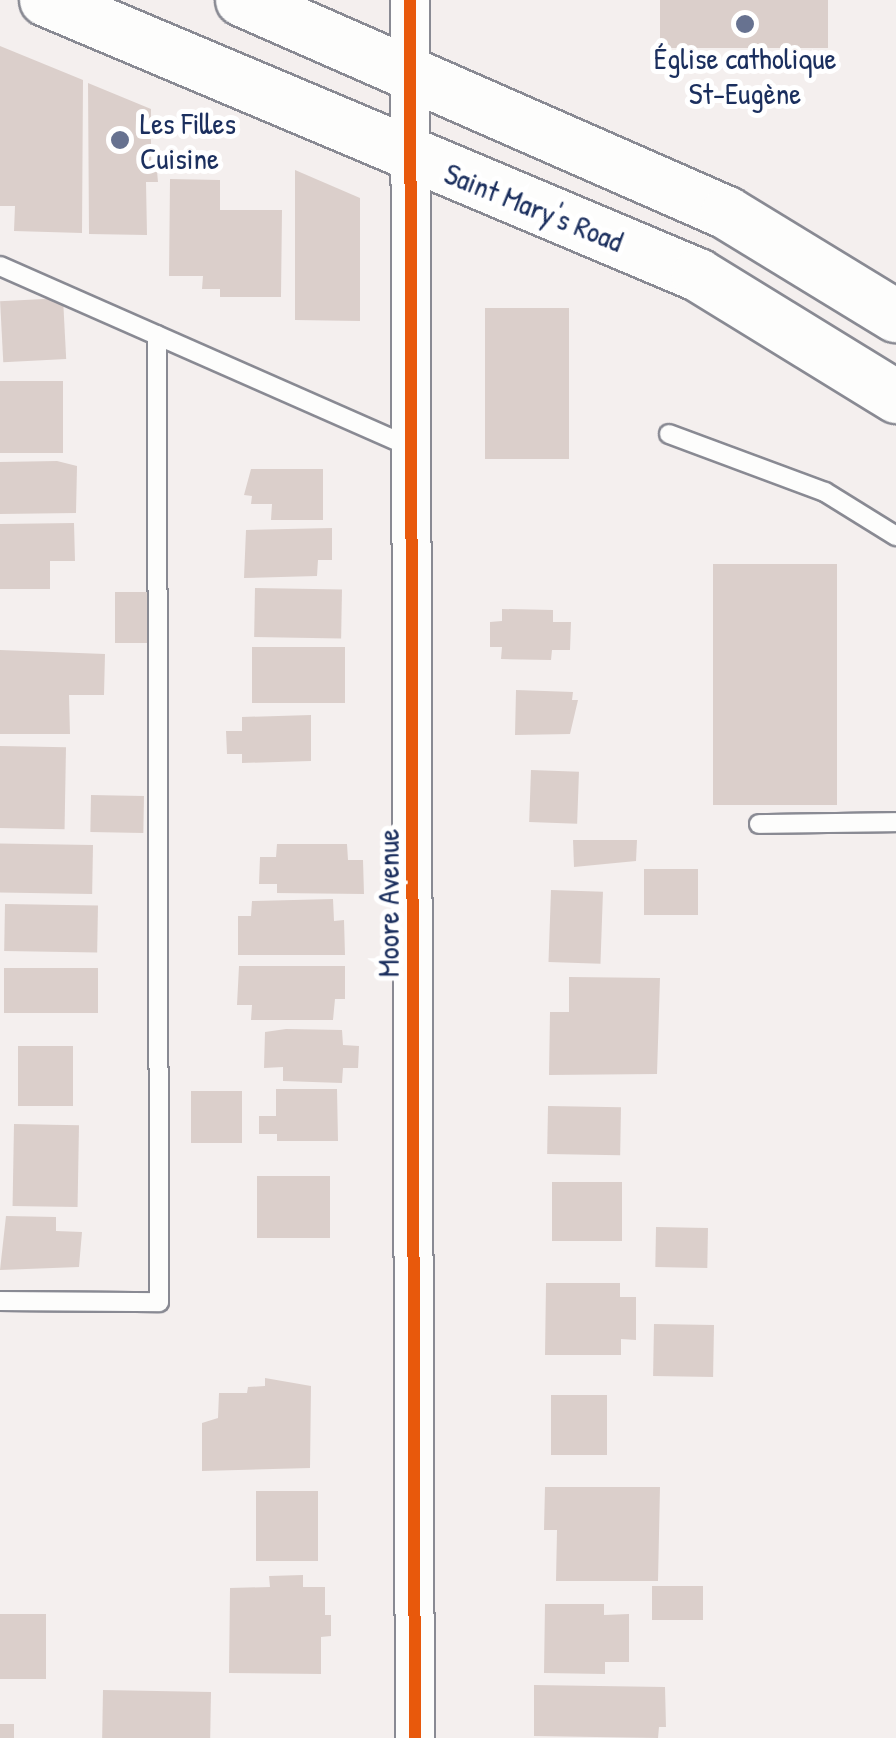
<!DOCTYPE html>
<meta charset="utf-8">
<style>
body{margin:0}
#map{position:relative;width:896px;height:1738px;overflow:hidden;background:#f4efee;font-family:"Patrick Hand",sans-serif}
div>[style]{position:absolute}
.building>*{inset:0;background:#dbcfcb;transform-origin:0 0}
.roads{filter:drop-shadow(2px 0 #898a93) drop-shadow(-2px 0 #898a93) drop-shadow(0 2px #898a93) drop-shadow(0 -2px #898a93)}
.lane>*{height:18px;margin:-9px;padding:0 9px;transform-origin:9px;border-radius:9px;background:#fdfdfc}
.street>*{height:38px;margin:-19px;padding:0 19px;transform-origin:19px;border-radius:19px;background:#fdfdfc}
.secondary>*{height:52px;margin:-26px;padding:0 26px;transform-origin:26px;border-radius:26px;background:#fdfdfc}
.cycleway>*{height:12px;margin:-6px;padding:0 6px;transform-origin:6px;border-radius:6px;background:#e8590c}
.dots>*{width:28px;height:28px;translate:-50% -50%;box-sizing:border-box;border:5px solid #fff;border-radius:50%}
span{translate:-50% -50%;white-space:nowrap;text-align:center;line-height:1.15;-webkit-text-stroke:10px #fff;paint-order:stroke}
.poi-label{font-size:30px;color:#1b2f5e}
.left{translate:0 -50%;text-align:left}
.street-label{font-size:30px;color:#1b2f5e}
</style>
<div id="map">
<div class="building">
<div style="left:660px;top:0;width:168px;height:48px"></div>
<div style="clip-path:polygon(0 46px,83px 80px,82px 233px,14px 231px,15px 206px,0 206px)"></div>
<div style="clip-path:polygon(88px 83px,151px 109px,151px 172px,157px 171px,158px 182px,146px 182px,147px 235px,89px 234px)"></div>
<div style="clip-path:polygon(295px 170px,360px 198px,360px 321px,295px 320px)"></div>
<div style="clip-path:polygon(170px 179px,220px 180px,220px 210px,282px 210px,281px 297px,220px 297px,220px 289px,202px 289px,203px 276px,169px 276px)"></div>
<div style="left:63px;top:298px;width:61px;height:63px;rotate:87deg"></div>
<div style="left:485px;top:308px;width:84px;height:151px"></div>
<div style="left:0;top:381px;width:63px;height:72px"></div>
<div style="clip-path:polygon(57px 461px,77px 466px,76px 513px,0 514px,0 462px)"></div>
<div style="clip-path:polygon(251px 469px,323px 469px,323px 520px,271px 520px,272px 504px,251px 504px,252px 496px,244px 495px)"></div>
<div style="clip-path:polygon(74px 523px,75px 561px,50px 561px,50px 589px,0 589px,0 524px)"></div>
<div style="clip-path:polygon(332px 528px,332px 560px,318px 560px,317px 576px,244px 578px,246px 530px)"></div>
<div style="left:837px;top:564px;width:241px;height:124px;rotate:90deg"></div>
<div style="left:255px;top:588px;width:87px;height:49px;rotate:1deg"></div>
<div style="left:115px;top:592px;width:34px;height:51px"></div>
<div style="clip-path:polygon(502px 609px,553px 610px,553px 622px,571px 622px,570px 650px,552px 650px,551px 660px,501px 659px,502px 647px,490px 647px,490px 622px,502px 621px)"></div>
<div style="left:252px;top:647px;width:93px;height:56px"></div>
<div style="clip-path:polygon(0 650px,105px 654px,104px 695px,69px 695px,70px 734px,0 734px)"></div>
<div style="clip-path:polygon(516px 690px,573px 692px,572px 700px,578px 700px,570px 734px,515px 735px)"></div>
<div style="clip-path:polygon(311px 715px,311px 761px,242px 763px,242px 754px,227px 754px,226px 731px,242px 731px,242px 717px)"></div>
<div style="left:0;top:746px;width:66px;height:82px;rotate:1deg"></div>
<div style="left:531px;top:770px;width:48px;height:52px;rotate:2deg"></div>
<div style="left:91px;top:795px;width:53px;height:37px;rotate:1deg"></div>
<div style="clip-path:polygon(573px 840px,637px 840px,636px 861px,574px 867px)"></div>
<div style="clip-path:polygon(277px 844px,347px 844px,348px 860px,363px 860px,364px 894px,277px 893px,277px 884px,259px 884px,260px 857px,276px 857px)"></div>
<div style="left:93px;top:845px;width:49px;height:93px;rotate:91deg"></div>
<div style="left:698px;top:869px;width:46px;height:54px;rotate:90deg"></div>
<div style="left:551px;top:890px;width:52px;height:72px;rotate:2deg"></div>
<div style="clip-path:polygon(333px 899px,334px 921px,344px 920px,345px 955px,238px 955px,238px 916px,251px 916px,252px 901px)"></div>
<div style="left:5px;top:904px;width:93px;height:47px;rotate:1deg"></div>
<div style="clip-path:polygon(239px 966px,345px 966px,345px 999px,335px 999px,333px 1020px,251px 1020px,252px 1005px,237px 1005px)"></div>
<div style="left:4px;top:968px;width:94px;height:45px"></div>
<div style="clip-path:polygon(569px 977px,660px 978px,657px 1074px,549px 1075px,550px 1012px,569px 1012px)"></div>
<div style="clip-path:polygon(286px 1029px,342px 1030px,343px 1045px,359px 1046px,358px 1068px,343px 1068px,342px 1083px,283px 1081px,283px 1067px,264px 1068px,265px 1032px)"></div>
<div style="left:18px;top:1046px;width:55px;height:60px"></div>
<div style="clip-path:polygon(276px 1089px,337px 1089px,338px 1141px,277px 1141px,277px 1134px,259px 1134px,259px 1116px,276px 1116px)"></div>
<div style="left:242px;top:1091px;width:52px;height:51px;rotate:90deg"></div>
<div style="left:548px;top:1106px;width:73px;height:48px;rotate:1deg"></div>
<div style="left:14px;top:1124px;width:65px;height:82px;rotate:1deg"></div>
<div style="left:257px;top:1176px;width:73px;height:62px"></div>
<div style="left:622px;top:1182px;width:59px;height:70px;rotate:90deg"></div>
<div style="clip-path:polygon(6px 1216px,56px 1217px,56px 1231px,82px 1232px,79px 1267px,0 1270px)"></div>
<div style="left:656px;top:1227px;width:52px;height:40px;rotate:1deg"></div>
<div style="clip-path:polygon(546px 1283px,620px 1283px,620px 1297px,636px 1297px,636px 1340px,621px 1339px,621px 1355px,545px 1355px)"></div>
<div style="left:654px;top:1324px;width:60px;height:52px;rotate:1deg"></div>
<div style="clip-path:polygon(265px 1378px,311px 1386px,310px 1468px,202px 1471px,202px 1423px,218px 1418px,219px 1393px,247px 1393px,248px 1387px,265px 1386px)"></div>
<div style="left:551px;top:1395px;width:56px;height:60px"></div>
<div style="clip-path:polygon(545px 1487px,660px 1487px,658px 1581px,556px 1581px,557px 1530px,544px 1530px)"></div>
<div style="left:256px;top:1491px;width:62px;height:70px"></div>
<div style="clip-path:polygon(303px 1575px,303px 1587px,325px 1587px,325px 1615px,331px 1615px,331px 1636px,321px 1637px,321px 1674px,229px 1673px,230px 1588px,270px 1587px,269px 1576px)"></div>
<div style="left:652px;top:1586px;width:51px;height:34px"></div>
<div style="clip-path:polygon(545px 1604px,604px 1604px,604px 1615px,629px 1614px,629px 1662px,605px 1662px,605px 1674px,544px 1673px)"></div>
<div style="left:0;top:1614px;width:46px;height:65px"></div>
<div style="clip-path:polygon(534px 1685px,665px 1687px,666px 1727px,659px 1727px,658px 1738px,534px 1736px)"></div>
<div style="left:103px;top:1690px;width:108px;height:48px;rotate:1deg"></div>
<div style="left:0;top:1724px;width:14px;height:14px"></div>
</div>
<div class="roads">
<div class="lane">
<div style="left:0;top:266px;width:449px;rotate:23.8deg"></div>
<div style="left:669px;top:434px;width:166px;rotate:20.4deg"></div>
<div style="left:825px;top:492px;width:84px;rotate:31.8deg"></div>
<div style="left:759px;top:824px;width:137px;rotate:-0.8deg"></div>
<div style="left:0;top:1301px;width:159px;rotate:0.4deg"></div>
<div style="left:159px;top:1302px;width:967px;rotate:-90.12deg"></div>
</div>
<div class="street">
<div style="left:410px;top:0;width:1738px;rotate:89.84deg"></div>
</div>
<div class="secondary">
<div style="left:46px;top:0;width:708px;rotate:22.87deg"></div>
<div style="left:698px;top:275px;width:233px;rotate:31.6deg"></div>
<div style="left:242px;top:0;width:530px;rotate:23.71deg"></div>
<div style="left:727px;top:213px;width:198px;rotate:31.4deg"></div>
</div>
</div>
<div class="cycleway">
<div style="left:410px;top:0;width:1738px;rotate:89.84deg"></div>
</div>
<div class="dots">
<div style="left:745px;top:24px;background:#677290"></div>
<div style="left:120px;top:140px;background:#677290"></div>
</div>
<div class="poi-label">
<span style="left:745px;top:75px">Église catholique<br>St-Eugène</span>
<span class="left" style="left:140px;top:140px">Les Filles<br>Cuisine</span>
</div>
<div class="street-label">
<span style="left:534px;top:207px;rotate:22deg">Saint Mary's Road</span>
<span style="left:388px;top:903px;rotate:-90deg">Moore Avenue</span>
</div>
</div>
